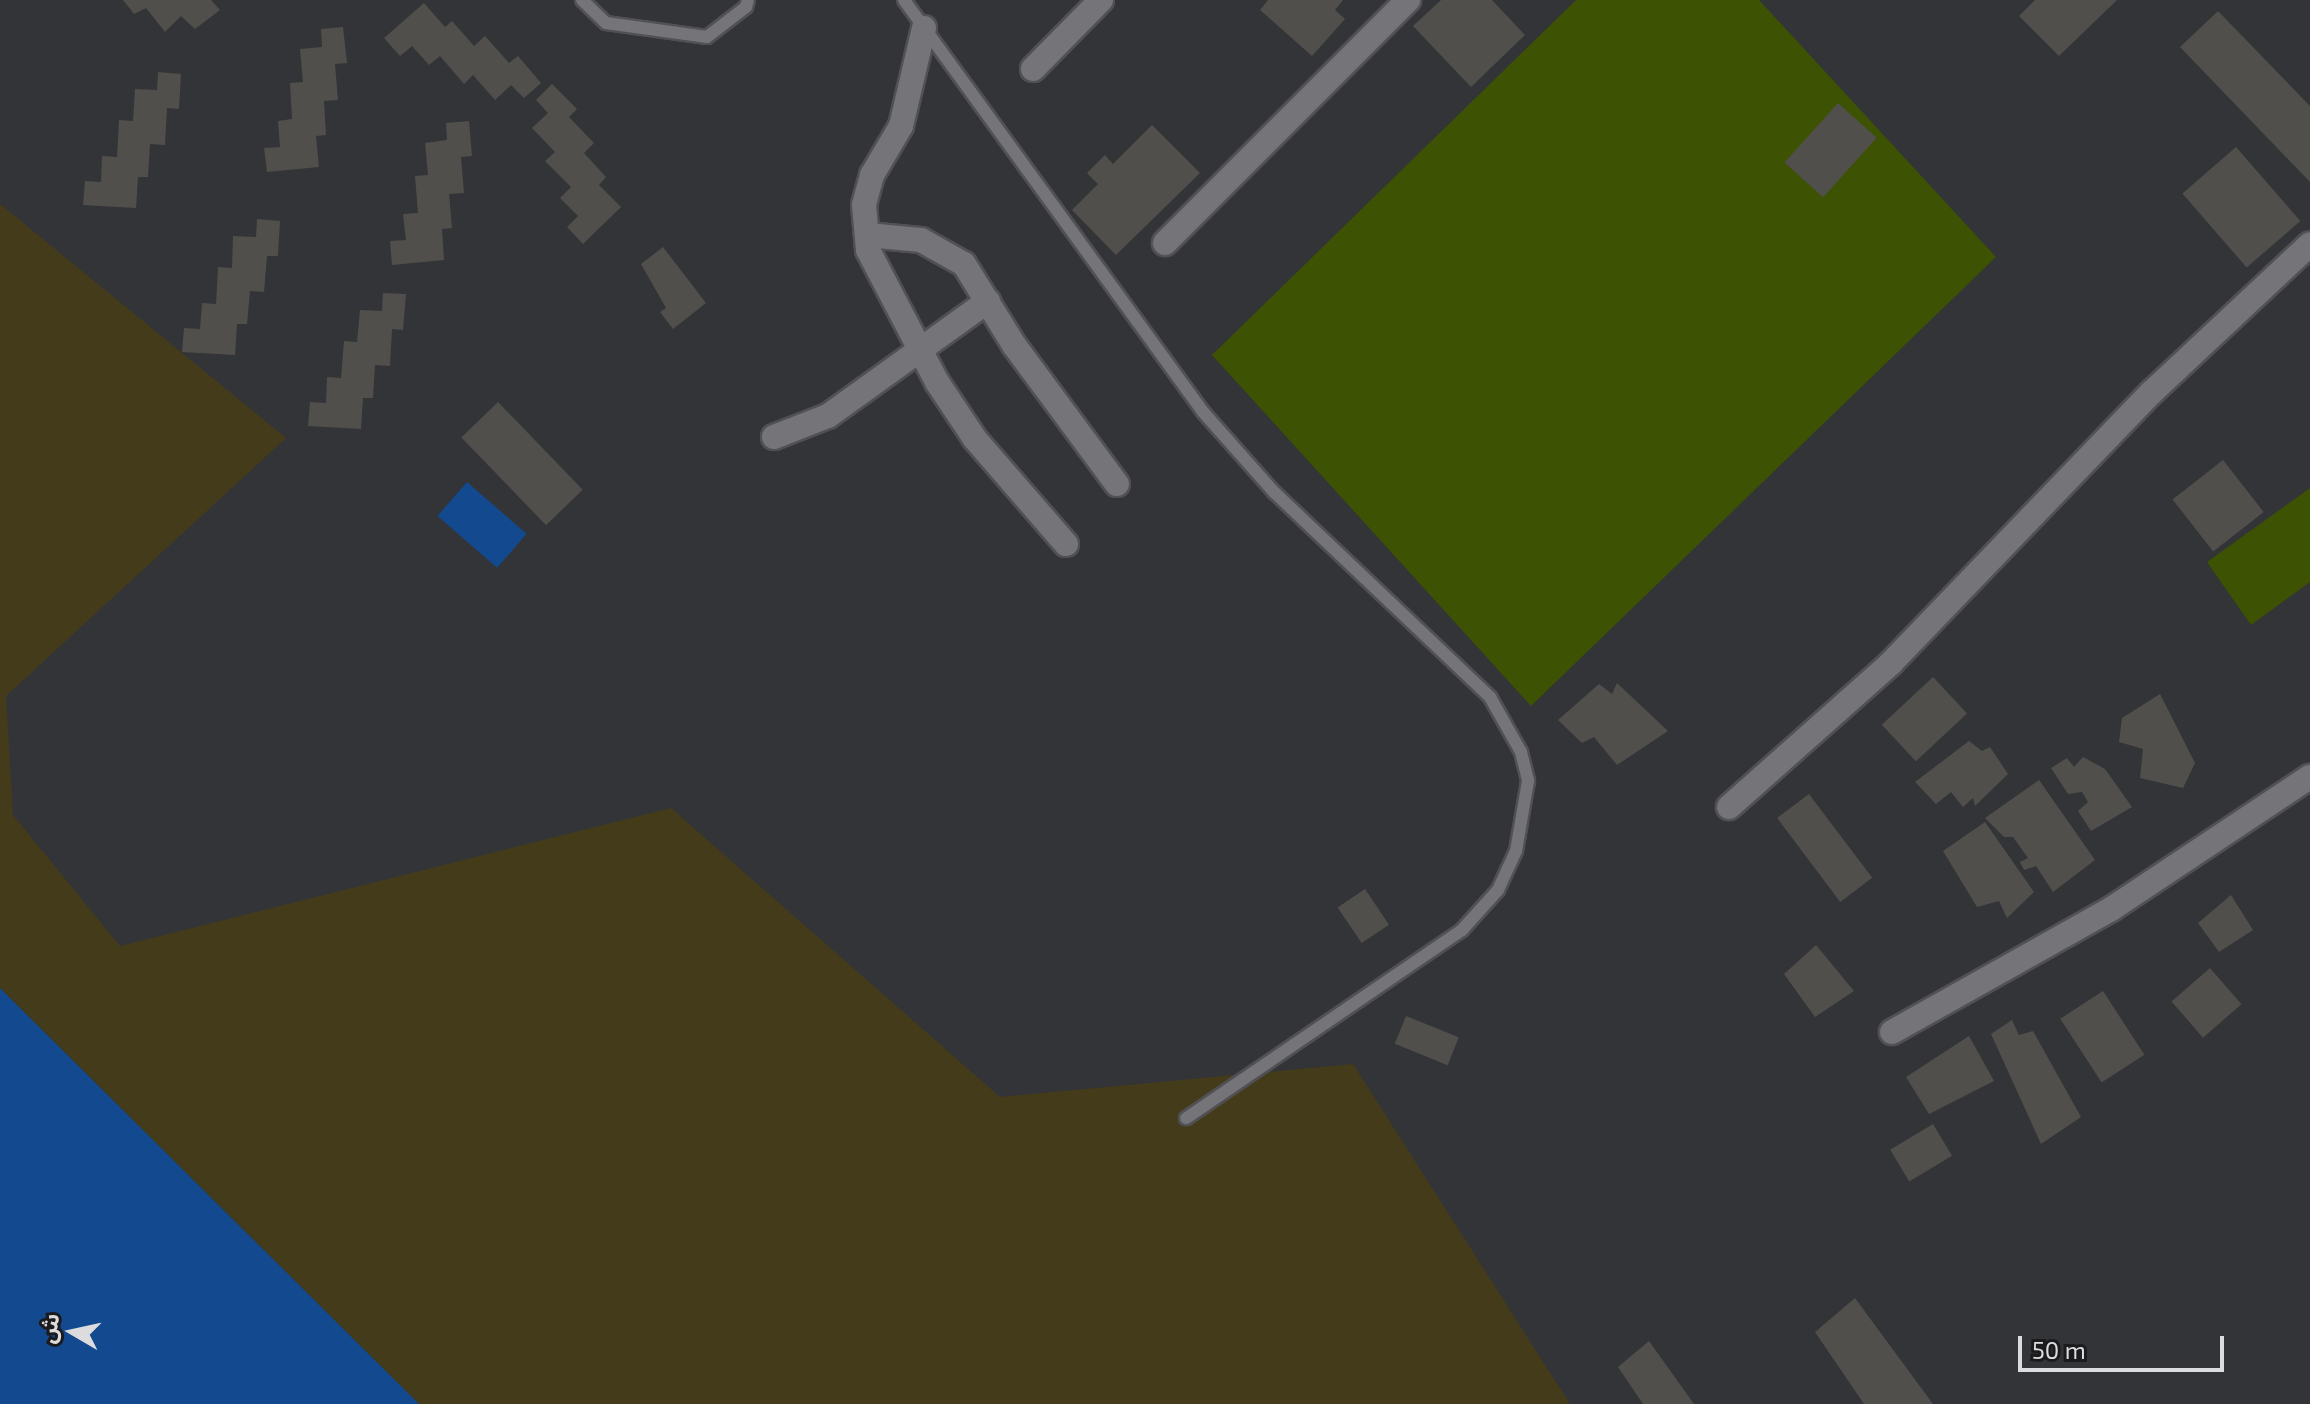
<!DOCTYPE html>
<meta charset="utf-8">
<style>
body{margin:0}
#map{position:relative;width:2310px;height:1404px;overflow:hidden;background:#333437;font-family:"Exo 2","Noto Sans Arabic",sans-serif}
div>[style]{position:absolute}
.green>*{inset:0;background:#3d5203}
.sand>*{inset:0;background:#443b1b}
.water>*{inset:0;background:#12498f;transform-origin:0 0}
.building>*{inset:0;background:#514f4b;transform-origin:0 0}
.roads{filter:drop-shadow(2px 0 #515155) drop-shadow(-2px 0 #515155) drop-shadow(0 2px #515155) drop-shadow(0 -2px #515155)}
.service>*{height:12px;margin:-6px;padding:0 6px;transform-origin:6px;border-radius:6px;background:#757579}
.minor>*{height:24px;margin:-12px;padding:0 12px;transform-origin:12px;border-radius:12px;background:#757579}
span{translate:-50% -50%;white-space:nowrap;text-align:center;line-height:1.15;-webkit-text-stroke:8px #1b1b1d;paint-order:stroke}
.north{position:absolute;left:32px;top:1292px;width:80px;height:80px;-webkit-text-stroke:6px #1b1b1d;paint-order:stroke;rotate:279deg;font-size:22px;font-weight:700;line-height:32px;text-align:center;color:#dcdcdf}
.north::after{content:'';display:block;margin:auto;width:28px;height:36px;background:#dcdcdf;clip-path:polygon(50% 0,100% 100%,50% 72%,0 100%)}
.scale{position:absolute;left:2018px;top:1336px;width:206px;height:36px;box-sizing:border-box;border:4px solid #dcdcdf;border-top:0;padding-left:10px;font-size:24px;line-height:28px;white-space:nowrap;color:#dcdcdf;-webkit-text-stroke:6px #1b1b1d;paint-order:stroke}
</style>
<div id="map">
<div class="green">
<div style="clip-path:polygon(1576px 0,1759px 0,1996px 257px,1531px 706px,1212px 355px)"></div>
<div style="clip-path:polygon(2310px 488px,2310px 582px,2251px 625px,2207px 562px)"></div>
</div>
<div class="sand">
<div style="clip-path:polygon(0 204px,286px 438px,6px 696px,13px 815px,120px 946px,671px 808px,1000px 1097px,1353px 1064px,1570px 1404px,419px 1404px,0 988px)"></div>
</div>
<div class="water">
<div style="left:467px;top:482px;width:79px;height:45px;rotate:41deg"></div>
<div style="clip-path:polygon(0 988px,419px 1404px,0 1404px)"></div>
</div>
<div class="building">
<div style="clip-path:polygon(123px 0,211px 0,220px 10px,195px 29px,181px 16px,165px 32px,146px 8px,134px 14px)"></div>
<div style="clip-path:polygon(1268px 0,1343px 0,1335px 10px,1345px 19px,1312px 56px,1260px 10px)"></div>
<div style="clip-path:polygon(1441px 0,1492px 0,1525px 35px,1471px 87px,1413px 26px)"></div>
<div style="clip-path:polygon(2035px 0,2117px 0,2059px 56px,2019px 16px)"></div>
<div style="clip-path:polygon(424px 3px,445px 27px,452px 21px,474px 46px,485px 36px,509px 63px,518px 56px,541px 83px,524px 98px,511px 85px,495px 100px,473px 75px,464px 84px,440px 56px,429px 65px,412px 46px,400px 56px,384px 38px)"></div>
<div style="clip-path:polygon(2218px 11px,2310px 106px,2310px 182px,2180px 47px)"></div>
<div style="clip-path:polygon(343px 27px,347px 63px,335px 64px,338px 100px,324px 101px,326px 135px,316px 136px,319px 167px,267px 172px,264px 148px,280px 147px,278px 121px,292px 119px,290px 83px,303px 82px,300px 49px,322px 47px,321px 29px)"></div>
<div style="clip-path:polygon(158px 72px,181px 74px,179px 109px,167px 108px,165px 145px,150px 144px,148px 177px,138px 177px,136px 208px,83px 205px,85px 181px,101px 182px,102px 156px,117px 157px,119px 120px,133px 121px,135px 89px,157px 90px)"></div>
<div style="clip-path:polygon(552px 84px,577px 109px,569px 117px,594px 143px,584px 153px,606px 177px,599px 185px,621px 207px,583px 244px,567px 227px,578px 216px,560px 198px,571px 187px,545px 161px,555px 152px,532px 128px,548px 113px,536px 100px)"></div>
<div style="left:1838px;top:103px;width:52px;height:80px;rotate:42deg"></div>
<div style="clip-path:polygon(469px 121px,472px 156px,461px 157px,464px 193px,449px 194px,452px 228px,442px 229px,444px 260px,392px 265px,390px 241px,406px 240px,403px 214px,418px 213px,415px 176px,428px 175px,425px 143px,447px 140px,446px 123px)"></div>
<div style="clip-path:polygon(1152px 125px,1200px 173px,1116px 255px,1072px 210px,1098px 184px,1087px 173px,1105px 155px,1113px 164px)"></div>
<div style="left:2236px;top:147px;width:98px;height:71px;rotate:49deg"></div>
<div style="clip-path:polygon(257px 219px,280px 221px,278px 256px,267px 256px,264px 292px,250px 291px,247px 324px,237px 324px,235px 355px,182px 352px,184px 328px,200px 329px,202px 303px,216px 304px,218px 267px,232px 268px,233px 236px,256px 237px)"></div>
<div style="clip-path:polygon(663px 247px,706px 303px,673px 329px,660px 312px,666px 308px,641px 264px)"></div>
<div style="clip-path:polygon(383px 293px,406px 294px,403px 330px,392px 329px,390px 366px,375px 365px,373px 398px,363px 398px,361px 429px,308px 426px,310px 402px,326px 403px,327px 377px,341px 378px,344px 341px,357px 342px,360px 310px,382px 311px)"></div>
<div style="left:498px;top:402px;width:122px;height:51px;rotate:46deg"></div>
<div style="left:2223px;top:460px;width:66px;height:64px;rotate:52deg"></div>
<div style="left:1933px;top:677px;width:50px;height:70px;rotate:47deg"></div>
<div style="clip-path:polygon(1617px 683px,1668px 731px,1617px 765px,1594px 737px,1582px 743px,1558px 720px,1599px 684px,1612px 694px)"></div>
<div style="clip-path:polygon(2160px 694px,2195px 763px,2183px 788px,2140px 778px,2143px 749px,2119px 742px,2122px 718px)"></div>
<div style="clip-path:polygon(1969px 741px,1982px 751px,1990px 747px,2008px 774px,1975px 806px,1973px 798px,1963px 807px,1951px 792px,1936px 804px,1915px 782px)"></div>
<div style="clip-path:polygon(2083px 757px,2105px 769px,2132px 807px,2091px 831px,2078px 811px,2088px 802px,2082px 792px,2068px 794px,2051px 768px,2067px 758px,2074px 767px)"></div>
<div style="clip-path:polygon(2039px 780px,2095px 860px,2053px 892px,2036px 866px,2024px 870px,2020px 862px,2028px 858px,2013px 837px,2004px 837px,1985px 818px)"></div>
<div style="left:1809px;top:794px;width:105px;height:40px;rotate:53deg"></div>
<div style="clip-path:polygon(1985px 822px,2034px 892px,2007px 918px,1999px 901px,1977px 907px,1943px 851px)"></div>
<div style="left:1365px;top:889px;width:43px;height:33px;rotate:56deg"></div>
<div style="clip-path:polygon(2231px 895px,2253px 930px,2219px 952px,2198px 923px)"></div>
<div style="clip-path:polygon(1816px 945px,1854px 991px,1815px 1017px,1784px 974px)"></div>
<div style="left:2210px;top:968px;width:48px;height:51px;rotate:49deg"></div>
<div style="left:2103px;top:991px;width:76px;height:51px;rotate:57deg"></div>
<div style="left:1406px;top:1016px;width:57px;height:30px;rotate:22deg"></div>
<div style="clip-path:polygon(2012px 1020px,2019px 1035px,2033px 1031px,2081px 1117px,2041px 1144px,1991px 1034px)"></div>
<div style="clip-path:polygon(1969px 1036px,1994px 1081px,1929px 1114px,1906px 1077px)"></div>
<div style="left:1933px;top:1124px;width:37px;height:50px;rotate:59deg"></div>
<div style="clip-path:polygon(1855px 1298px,1933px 1404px,1864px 1404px,1815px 1332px)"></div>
<div style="clip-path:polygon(1649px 1341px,1694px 1404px,1643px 1404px,1618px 1367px)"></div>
</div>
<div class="roads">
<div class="service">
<div style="left:582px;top:0;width:33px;rotate:44deg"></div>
<div style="left:606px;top:23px;width:102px;rotate:7.9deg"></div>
<div style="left:707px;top:37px;width:49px;rotate:-37.6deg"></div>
<div style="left:746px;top:7px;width:7px;rotate:-74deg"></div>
<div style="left:904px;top:0;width:510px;rotate:54.01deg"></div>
<div style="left:1204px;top:413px;width:106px;rotate:48.5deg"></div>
<div style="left:1274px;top:492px;width:298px;rotate:43.5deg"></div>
<div style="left:1490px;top:697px;width:63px;rotate:60.6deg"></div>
<div style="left:1521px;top:752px;width:30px;rotate:76deg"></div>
<div style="left:1528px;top:781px;width:71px;rotate:99.7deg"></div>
<div style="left:1516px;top:851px;width:43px;rotate:114.8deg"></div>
<div style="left:1498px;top:890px;width:54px;rotate:132deg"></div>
<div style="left:1462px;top:930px;width:334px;rotate:145.7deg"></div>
</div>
<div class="minor">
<div style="left:924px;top:28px;width:101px;rotate:103.2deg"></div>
<div style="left:901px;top:126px;width:57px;rotate:120.6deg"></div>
<div style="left:872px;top:175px;width:31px;rotate:105deg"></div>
<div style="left:864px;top:205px;width:45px;rotate:84.9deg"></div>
<div style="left:868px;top:250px;width:149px;rotate:62.4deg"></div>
<div style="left:937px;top:382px;width:69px;rotate:56.3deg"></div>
<div style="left:975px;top:439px;width:139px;rotate:49.1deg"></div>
<div style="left:1033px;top:69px;width:97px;rotate:-45.4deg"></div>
<div style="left:867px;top:235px;width:54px;rotate:5.3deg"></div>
<div style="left:921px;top:240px;width:49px;rotate:29.2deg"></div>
<div style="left:964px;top:264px;width:95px;rotate:58.3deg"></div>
<div style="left:1014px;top:345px;width:173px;rotate:53.5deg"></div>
<div style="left:1165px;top:243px;width:344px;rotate:-45deg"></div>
<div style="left:774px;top:437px;width:58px;rotate:-21.3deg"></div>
<div style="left:828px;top:416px;width:197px;rotate:-35.7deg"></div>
<div style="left:1729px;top:807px;width:217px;rotate:-41.6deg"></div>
<div style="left:1891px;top:663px;width:376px;rotate:-46.1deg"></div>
<div style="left:2152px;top:392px;width:216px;rotate:-43.1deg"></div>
<div style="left:1892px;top:1032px;width:251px;rotate:-29.3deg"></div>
<div style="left:2111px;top:909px;width:239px;rotate:-33.6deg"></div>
</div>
</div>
<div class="north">ش</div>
<div class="scale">50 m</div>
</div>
